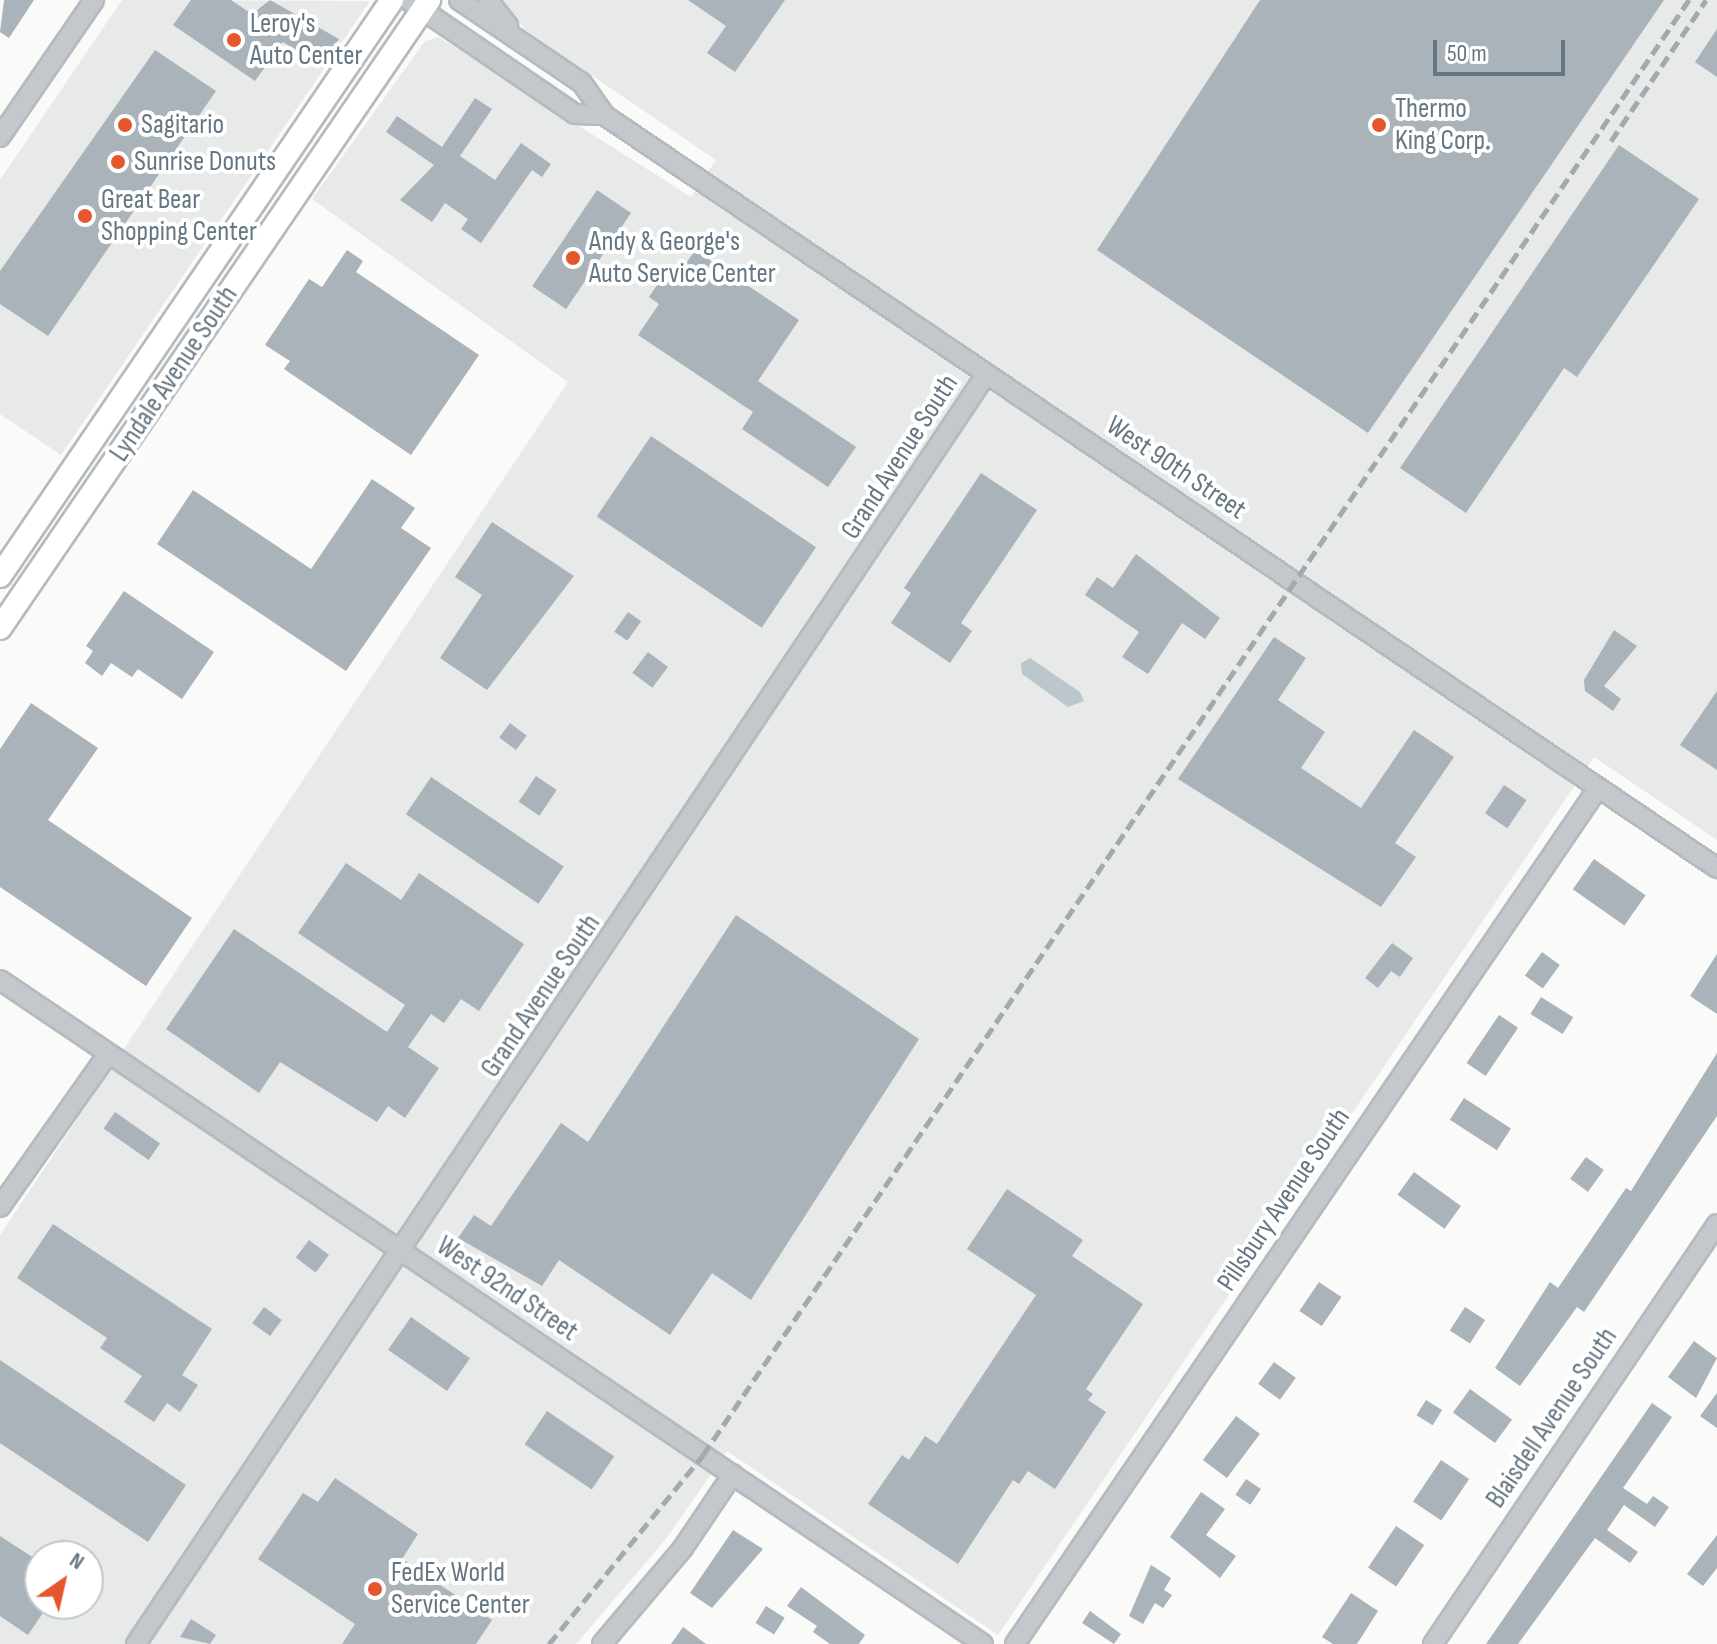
<!DOCTYPE html>
<style>
body{margin:0}
#map{position:relative;width:1717px;height:1644px;overflow:hidden;background:#fafaf8;font-family:"Sofia Sans Condensed",sans-serif}
div>[style]{position:absolute}
.built>*{inset:0;background:#e8e9e9}
.water>*{inset:0;background:#bbc7cb}
.building>*{inset:0;background:#aab3b9;transform-origin:0 0}
.roads{filter:drop-shadow(2px 0 #b5babe) drop-shadow(-2px 0 #b5babe) drop-shadow(0 2px #b5babe) drop-shadow(0 -2px #b5babe)}
.minor>*{height:18px;margin:-9px;padding:0 9px;transform-origin:9px;border-radius:9px;background:#c3c8cc}
.major>*{height:22px;margin:-11px;padding:0 11px;transform-origin:11px;border-radius:11px;background:#fff}
.rail>*{height:5px;margin-top:-2.5px;transform-origin:0;background:repeating-linear-gradient(90deg,#a2aab0 0 12px,transparent 0 18px)}
.dots>*{width:22px;height:22px;translate:-50% -50%;box-sizing:border-box;border:4px solid #fff;border-radius:50%}
span{translate:-50% -50%;white-space:nowrap;text-align:center;line-height:1.15;-webkit-text-stroke:8px #fff;paint-order:stroke}
.poi-label{font-size:28px;color:#657683}
.left{translate:0 -50%;text-align:left}
.street-label{font-size:28px;color:#657683}
.north{position:absolute;left:24px;top:1540px;width:80px;height:80px;box-sizing:border-box;background:#fff;border:2px solid #c1c8cd;border-radius:50%;rotate:34deg;font-size:22px;font-weight:700;line-height:32px;text-align:center;color:#657683}
.north::after{content:'';display:block;margin:auto;width:28px;height:36px;background:#e4572e;clip-path:polygon(50% 0,100% 100%,50% 72%,0 100%)}
.scale{position:absolute;left:1433px;top:40px;width:132px;height:36px;box-sizing:border-box;border:4px solid #657683;border-top:0;padding-left:10px;font-size:24px;line-height:28px;white-space:nowrap;color:#657683;-webkit-text-stroke:6px #fff;paint-order:stroke}
</style>
<div id="map">
<div class="built">
<div style="clip-path:polygon(122px 0,370px 1px,61px 455px,0 414px,0 180px)"></div>
<div style="clip-path:polygon(evenodd,503px 0,1717px 0,1717px 840px,1594px 757px,998px 1635px,727px 1451px,666px 1539px,576px 1644px,0 1644px,0 1235px,568px 382px,312px 199px,425px 41px,439px 37px,691px 197px,716px 160px,525px 30px,503px 0,40px 1556px,88px 1556px,88px 1604px,40px 1604px,40px 1556px)"></div>
</div>
<div class="water">
<div style="clip-path:polygon(1030px 658px,1080px 692px,1084px 701px,1068px 707px,1022px 674px,1021px 663px)"></div>
</div>
<div class="building">
<div style="clip-path:polygon(4px 0,34px 0,9px 38px,0 32px)"></div>
<div style="clip-path:polygon(191px 0,231px 0,252px 14px,270px 0,339px 39px,321px 66px,283px 42px,255px 81px,173px 25px)"></div>
<div style="clip-path:polygon(688px 0,785px 0,735px 72px,707px 53px,726px 26px)"></div>
<div style="clip-path:polygon(1260px 0,1664px 0,1368px 433px,1097px 250px)"></div>
<div style="clip-path:polygon(1717px 29px,1717px 77px,1695px 62px)"></div>
<div style="clip-path:polygon(155px 50px,216px 91px,48px 336px,0 304px,0 271px)"></div>
<div style="clip-path:polygon(475px 98px,492px 109px,460px 156px,495px 180px,521px 143px,551px 164px,542px 177px,532px 170px,481px 243px,461px 229px,468px 219px,445px 203px,432px 222px,400px 200px,434px 165px,386px 132px,397px 116px,442px 147px)"></div>
<div style="clip-path:polygon(1619px 145px,1699px 199px,1577px 377px,1564px 368px,1466px 513px,1400px 468px)"></div>
<div style="left:597px;top:190px;width:41px;height:116px;rotate:34deg"></div>
<div style="clip-path:polygon(347px 250px,363px 261px,356px 272px,479px 355px,411px 455px,284px 369px,290px 361px,265px 345px,309px 279px,322px 287px)"></div>
<div style="clip-path:polygon(695px 250px,799px 320px,758px 381px,856px 447px,828px 487px,742px 429px,753px 412px,638px 335px,659px 304px,649px 297px,667px 270px,677px 277px)"></div>
<div style="left:651px;top:436px;width:199px;height:97px;rotate:34deg"></div>
<div style="clip-path:polygon(981px 473px,1037px 510px,961px 623px,972px 631px,950px 663px,891px 623px,911px 593px,904px 588px)"></div>
<div style="clip-path:polygon(372px 479px,415px 508px,401px 528px,431px 548px,346px 671px,157px 544px,193px 490px,311px 569px)"></div>
<div style="clip-path:polygon(492px 522px,574px 576px,487px 690px,440px 658px,482px 595px,455px 577px)"></div>
<div style="clip-path:polygon(1136px 554px,1220px 618px,1205px 639px,1182px 623px,1148px 674px,1122px 657px,1139px 632px,1085px 595px,1097px 577px,1113px 588px)"></div>
<div style="clip-path:polygon(124px 591px,214px 652px,182px 699px,138px 669px,132px 677px,111px 663px,102px 676px,85px 663px,93px 651px,86px 646px)"></div>
<div style="left:628px;top:612px;width:16px;height:24px;rotate:35deg"></div>
<div style="clip-path:polygon(1614px 630px,1637px 646px,1604px 686px,1621px 699px,1613px 711px,1585px 691px,1584px 680px)"></div>
<div style="clip-path:polygon(1274px 637px,1306px 658px,1278px 700px,1325px 732px,1301px 768px,1361px 808px,1414px 730px,1454px 757px,1395px 843px,1416px 857px,1381px 907px,1178px 779px)"></div>
<div style="left:648px;top:652px;width:25px;height:26px;rotate:37deg"></div>
<div style="clip-path:polygon(1717px 691px,1717px 770px,1680px 745px)"></div>
<div style="clip-path:polygon(31px 703px,98px 748px,48px 820px,192px 918px,146px 986px,0 887px,0 749px)"></div>
<div style="left:510px;top:723px;width:21px;height:18px;rotate:37deg"></div>
<div style="left:536px;top:776px;width:25px;height:31px;rotate:34deg"></div>
<div style="left:431px;top:777px;width:160px;height:45px;rotate:34deg"></div>
<div style="left:1504px;top:785px;width:27px;height:34px;rotate:34deg"></div>
<div style="left:1594px;top:859px;width:63px;height:37px;rotate:35deg"></div>
<div style="clip-path:polygon(346px 863px,401px 900px,419px 873px,524px 944px,479px 1011px,461px 999px,444px 1023px,431px 1014px,408px 1047px,439px 1068px,405px 1118px,388px 1106px,377px 1122px,280px 1062px,259px 1093px,166px 1029px,234px 929px,387px 1032px,405px 1005px,298px 933px)"></div>
<div style="clip-path:polygon(736px 915px,919px 1039px,751px 1300px,712px 1273px,670px 1335px,559px 1260px,542px 1286px,458px 1238px,474px 1215px,491px 1226px,561px 1123px,588px 1142px)"></div>
<div style="clip-path:polygon(1392px 943px,1413px 958px,1400px 977px,1391px 971px,1378px 988px,1365px 978px)"></div>
<div style="left:1542px;top:952px;width:22px;height:29px;rotate:36deg"></div>
<div style="clip-path:polygon(1717px 954px,1717px 1014px,1690px 996px)"></div>
<div style="left:1541px;top:997px;width:38px;height:20px;rotate:32deg"></div>
<div style="left:1499px;top:1015px;width:23px;height:58px;rotate:34deg"></div>
<div style="clip-path:polygon(1717px 1053px,1717px 1116px,1584px 1312px,1577px 1307px,1520px 1386px,1495px 1368px,1550px 1282px,1558px 1288px,1626px 1188px,1631px 1191px)"></div>
<div style="left:1464px;top:1098px;width:56px;height:26px;rotate:33deg"></div>
<div style="left:115px;top:1112px;width:55px;height:20px;rotate:35deg"></div>
<div style="left:1586px;top:1157px;width:22px;height:27px;rotate:36deg"></div>
<div style="left:1414px;top:1172px;width:58px;height:28px;rotate:36deg"></div>
<div style="clip-path:polygon(1007px 1189px,1083px 1240px,1072px 1256px,1143px 1304px,1086px 1389px,1093px 1394px,1088px 1400px,1106px 1412px,1055px 1489px,1028px 1471px,1019px 1484px,1013px 1480px,958px 1564px,868px 1504px,902px 1455px,909px 1460px,925px 1436px,937px 1444px,1036px 1295px,967px 1249px)"></div>
<div style="clip-path:polygon(53px 1224px,212px 1329px,182px 1375px,198px 1385px,180px 1412px,167px 1403px,154px 1422px,124px 1402px,142px 1376px,100px 1348px,107px 1338px,17px 1278px)"></div>
<div style="left:309px;top:1240px;width:25px;height:22px;rotate:37deg"></div>
<div style="left:1319px;top:1282px;width:27px;height:35px;rotate:34deg"></div>
<div style="left:264px;top:1307px;width:22px;height:20px;rotate:36deg"></div>
<div style="left:1465px;top:1307px;width:24px;height:28px;rotate:33deg"></div>
<div style="left:411px;top:1317px;width:72px;height:40px;rotate:35deg"></div>
<div style="clip-path:polygon(1694px 1341px,1717px 1358px,1696px 1398px,1668px 1377px)"></div>
<div style="clip-path:polygon(0 1360px,186px 1485px,148px 1542px,0 1443px)"></div>
<div style="left:1274px;top:1362px;width:27px;height:27px;rotate:36deg"></div>
<div style="left:1470px;top:1389px;width:52px;height:29px;rotate:36deg"></div>
<div style="clip-path:polygon(1717px 1393px,1717px 1428px,1700px 1416px)"></div>
<div style="left:1426px;top:1400px;width:19px;height:18px;rotate:32deg"></div>
<div style="clip-path:polygon(1652px 1403px,1672px 1417px,1623px 1488px,1647px 1504px,1653px 1496px,1669px 1507px,1655px 1527px,1624px 1505px,1607px 1530px,1638px 1552px,1630px 1563px,1595px 1538px,1518px 1644px,1486px 1644px)"></div>
<div style="left:547px;top:1411px;width:81px;height:40px;rotate:34deg"></div>
<div style="left:1236px;top:1416px;width:30px;height:55px;rotate:37deg"></div>
<div style="left:1441px;top:1460px;width:34px;height:50px;rotate:34deg"></div>
<div style="clip-path:polygon(335px 1478px,418px 1534px,402px 1559px,492px 1620px,476px 1644px,342px 1644px,355px 1624px,258px 1559px,303px 1493px,318px 1502px)"></div>
<div style="left:1246px;top:1479px;width:18px;height:19px;rotate:34deg"></div>
<div style="clip-path:polygon(1201px 1492px,1225px 1509px,1206px 1535px,1236px 1556px,1220px 1578px,1170px 1537px)"></div>
<div style="left:1396px;top:1526px;width:34px;height:50px;rotate:34deg"></div>
<div style="clip-path:polygon(733px 1530px,763px 1549px,712px 1608px,690px 1593px)"></div>
<div style="clip-path:polygon(1717px 1535px,1717px 1568px,1703px 1586px,1687px 1574px)"></div>
<div style="clip-path:polygon(0 1536px,40px 1562px,28px 1582px,40px 1590px,40px 1604px,49px 1604px,28px 1635px,0 1616px)"></div>
<div style="clip-path:polygon(1151px 1565px,1171px 1578px,1164px 1590px,1172px 1595px,1163px 1608px,1155px 1603px,1143px 1624px,1129px 1616px)"></div>
<div style="clip-path:polygon(801px 1587px,865px 1635px,859px 1644px,830px 1644px,813px 1632px,817px 1626px,787px 1606px)"></div>
<div style="clip-path:polygon(1351px 1593px,1378px 1611px,1357px 1644px,1333px 1644px,1322px 1637px)"></div>
<div style="left:766px;top:1606px;width:22px;height:20px;rotate:32deg"></div>
<div style="clip-path:polygon(1090px 1611px,1121px 1634px,1114px 1644px,1082px 1623px)"></div>
<div style="clip-path:polygon(191px 1619px,216px 1635px,210px 1644px,180px 1637px)"></div>
<div style="clip-path:polygon(683px 1627px,706px 1644px,671px 1644px)"></div>
</div>
<div class="roads">
<div class="minor">
<div style="left:408px;top:0;width:202px;rotate:34.3deg"></div>
<div style="left:575px;top:114px;width:29px;rotate:2deg"></div>
<div style="left:459px;top:0;width:148px;rotate:34deg"></div>
<div style="left:582px;top:83px;width:39px;rotate:55deg"></div>
<div style="left:604px;top:115px;width:1344px;rotate:34.08deg"></div>
<div style="left:488px;top:0;width:33px;rotate:52deg"></div>
<div style="left:0;top:137px;width:166px;rotate:-55.5deg"></div>
<div style="left:0;top:980px;width:1186px;rotate:34.04deg"></div>
<div style="left:0;top:1207px;width:187px;rotate:-54.8deg"></div>
<div style="left:136px;top:1644px;width:1527px;rotate:-56.19deg"></div>
<div style="left:602px;top:1644px;width:126px;rotate:-49.8deg"></div>
<div style="left:683px;top:1548px;width:89px;rotate:-56deg"></div>
<div style="left:1015px;top:1644px;width:1036px;rotate:-55.74deg"></div>
<div style="left:1433px;top:1644px;width:507px;rotate:-55.93deg"></div>
</div>
<div class="major">
<div style="left:0;top:576px;width:697px;rotate:-55.76deg"></div>
<div style="left:0;top:628px;width:761px;rotate:-55.66deg"></div>
</div>
</div>
<div class="rail">
<div style="left:1611px;top:141px;width:170px;rotate:-56deg"></div>
<div style="left:549px;top:1644px;width:244px;rotate:-50.8deg"></div>
<div style="left:703px;top:1455px;width:1758px;rotate:-55.88deg"></div>
</div>
<div class="dots">
<div style="left:234px;top:40px;background:#e4572e"></div>
<div style="left:125px;top:125px;background:#e4572e"></div>
<div style="left:1379px;top:125px;background:#e4572e"></div>
<div style="left:118px;top:162px;background:#e4572e"></div>
<div style="left:85px;top:216px;background:#e4572e"></div>
<div style="left:573px;top:258px;background:#e4572e"></div>
<div style="left:375px;top:1589px;background:#e4572e"></div>
</div>
<div class="poi-label">
<span class="left" style="left:250px;top:40px">Leroy's<br>Auto Center</span>
<span class="left" style="left:1395px;top:125px">Thermo<br>King Corp.</span>
<span class="left" style="left:141px;top:125px">Sagitario</span>
<span class="left" style="left:134px;top:162px">Sunrise Donuts</span>
<span class="left" style="left:101px;top:216px">Great Bear<br>Shopping Center</span>
<span class="left" style="left:589px;top:258px">Andy &amp; George's<br>Auto Service Center</span>
<span class="left" style="left:391px;top:1589px">FedEx World<br>Service Center</span>
</div>
<div class="street-label">
<span style="left:174px;top:374px;rotate:-56deg">Lyndale Avenue South</span>
<span style="left:900px;top:457px;rotate:-57deg">Grand Avenue South</span>
<span style="left:1176px;top:468px;rotate:34deg">West 90th Street</span>
<span style="left:541px;top:996px;rotate:-56deg">Grand Avenue South</span>
<span style="left:1284px;top:1200px;rotate:-56deg">Pillsbury Avenue South</span>
<span style="left:507px;top:1289px;rotate:34deg">West 92nd Street</span>
<span style="left:1552px;top:1418px;rotate:-56deg">Blaisdell Avenue South</span>
</div>
<div class="north">N</div>
<div class="scale">50 m</div>
</div>
